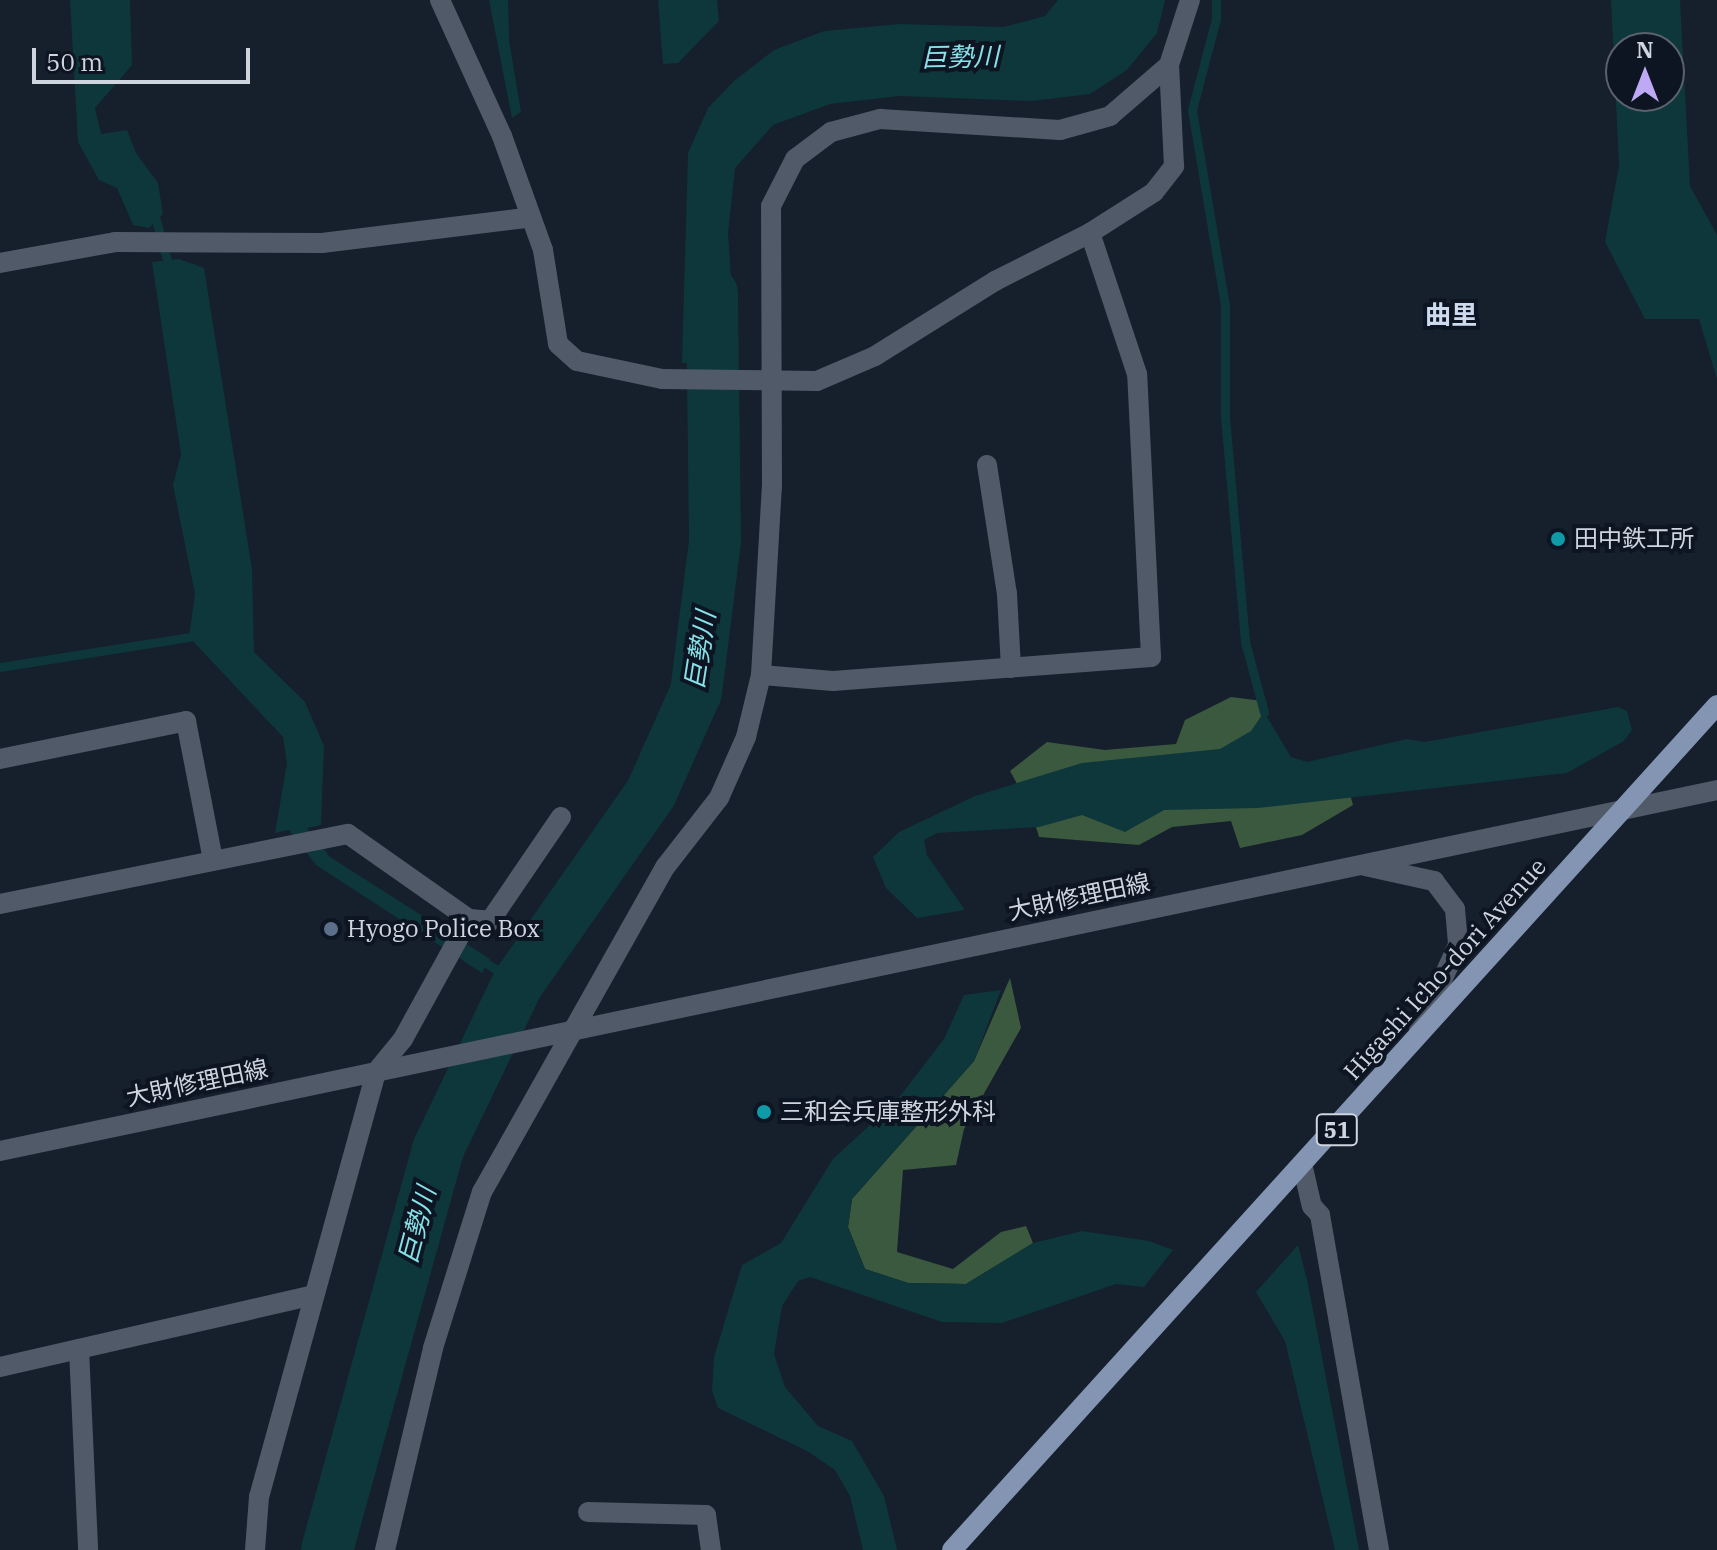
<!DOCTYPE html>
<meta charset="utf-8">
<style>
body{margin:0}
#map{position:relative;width:1717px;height:1550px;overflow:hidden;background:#161f2c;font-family:"IBM Plex Serif","Noto Sans JP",serif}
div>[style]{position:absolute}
.forest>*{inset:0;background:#3b593e}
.water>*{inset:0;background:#0d373a}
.stream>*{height:9px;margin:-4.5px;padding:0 4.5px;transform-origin:4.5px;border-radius:4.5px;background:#0d373a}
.river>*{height:52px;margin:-26px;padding:0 26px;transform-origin:26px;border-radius:26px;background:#0d373a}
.minor>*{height:20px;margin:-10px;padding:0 10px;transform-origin:10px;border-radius:10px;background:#515a68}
.major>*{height:20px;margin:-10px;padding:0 10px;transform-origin:10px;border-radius:10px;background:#8395b2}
.dots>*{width:22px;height:22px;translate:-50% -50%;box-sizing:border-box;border:4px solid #0d1522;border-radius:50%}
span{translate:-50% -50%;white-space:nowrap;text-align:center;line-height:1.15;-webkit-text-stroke:8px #0d1522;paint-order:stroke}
.shield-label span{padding:2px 6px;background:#0d1522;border:2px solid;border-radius:6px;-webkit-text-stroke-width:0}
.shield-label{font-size:22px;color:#cfd5df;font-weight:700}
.poi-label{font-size:24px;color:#cfd5df}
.left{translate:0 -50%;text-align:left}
.street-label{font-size:24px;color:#cfd5df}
.water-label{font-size:26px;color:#88e2e8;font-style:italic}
.neighbourhood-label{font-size:26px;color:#cedaed;font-weight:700}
.north{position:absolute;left:1605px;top:32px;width:80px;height:80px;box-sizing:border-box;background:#0d1522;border:2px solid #5b626e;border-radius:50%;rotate:0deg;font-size:22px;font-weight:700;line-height:32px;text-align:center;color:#cfd5df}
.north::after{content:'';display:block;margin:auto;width:28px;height:36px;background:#bea9f5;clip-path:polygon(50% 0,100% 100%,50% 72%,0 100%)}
.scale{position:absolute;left:32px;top:48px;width:218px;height:36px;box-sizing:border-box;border:4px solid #cfd5df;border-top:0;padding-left:10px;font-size:24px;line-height:28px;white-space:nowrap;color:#cfd5df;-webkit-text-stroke:6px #0d1522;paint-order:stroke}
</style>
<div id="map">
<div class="forest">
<div style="clip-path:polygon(1231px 697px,1263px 701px,1269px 749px,1296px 777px,1344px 772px,1353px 805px,1302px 835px,1240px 848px,1231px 821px,1172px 827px,1139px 845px,1039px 837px,1030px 807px,1010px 771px,1047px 742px,1105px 750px,1176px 744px,1185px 720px)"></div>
<div style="clip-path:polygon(1010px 978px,1021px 1028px,964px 1129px,956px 1165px,903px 1170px,897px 1252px,953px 1269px,1001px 1232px,1026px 1226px,1033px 1243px,966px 1284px,908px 1283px,865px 1269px,848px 1227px,852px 1199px,974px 1061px)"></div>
</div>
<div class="water">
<div style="clip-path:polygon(70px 0,130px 0,132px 65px,95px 108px,101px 134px,127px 130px,136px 153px,158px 183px,163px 214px,149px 228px,133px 225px,117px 188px,99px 180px,78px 142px)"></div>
<div style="clip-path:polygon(489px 0,508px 0,509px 40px,521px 112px,512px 118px)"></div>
<div style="clip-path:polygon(658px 0,717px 0,719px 21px,678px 63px,663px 64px)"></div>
<div style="clip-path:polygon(1058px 0,1165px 0,1157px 33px,1127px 70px,1090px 94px,1032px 101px,899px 96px,830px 104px,773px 125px,735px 168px,728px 233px,737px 362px,682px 363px,688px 153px,708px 108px,734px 81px,774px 50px,824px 31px,900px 24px,1004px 27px,1045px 16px)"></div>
<div style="clip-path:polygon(evenodd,1611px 0,1680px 0,1690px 186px,1717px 235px,1717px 379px,1699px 319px,1645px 319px,1605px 242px,1619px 166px,1611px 0,1621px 48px,1669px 48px,1669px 96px,1621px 96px,1621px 48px)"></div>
<div style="clip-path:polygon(179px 259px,204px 268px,252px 569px,254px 652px,305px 702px,324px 746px,321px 825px,307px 828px,330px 857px,490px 959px,482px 973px,316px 865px,289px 830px,275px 833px,287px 763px,283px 737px,189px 637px,195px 594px,173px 485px,181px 454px,152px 262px)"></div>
<div style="clip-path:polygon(1618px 707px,1627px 711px,1632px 730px,1624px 741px,1567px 773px,1258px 808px,1164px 810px,1125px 832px,1082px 815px,1039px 827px,937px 833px,924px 840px,927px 855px,965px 910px,917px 918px,886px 888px,873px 857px,899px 832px,975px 796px,1082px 763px,1220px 749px,1251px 731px,1264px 712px,1291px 757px,1307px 762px,1407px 739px,1425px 742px)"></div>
<div style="clip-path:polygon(1001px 990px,974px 1061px,852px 1199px,848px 1227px,865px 1269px,908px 1283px,966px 1284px,1033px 1243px,1082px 1231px,1149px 1241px,1173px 1250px,1144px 1287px,1116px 1284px,1002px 1323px,942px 1322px,810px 1277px,798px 1281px,782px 1306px,774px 1354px,785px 1387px,818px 1426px,852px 1441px,884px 1496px,897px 1550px,863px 1550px,850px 1496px,835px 1470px,807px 1451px,718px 1408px,712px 1391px,714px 1357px,742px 1265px,781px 1243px,833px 1159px,897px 1100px,944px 1039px,964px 995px)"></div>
<div style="clip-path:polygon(1298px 1245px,1308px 1284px,1359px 1550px,1335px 1550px,1285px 1341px,1256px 1292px)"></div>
</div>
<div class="stream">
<div style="left:1216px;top:0;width:19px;rotate:90deg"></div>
<div style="left:1216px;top:19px;width:94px;rotate:104.8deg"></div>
<div style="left:1192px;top:110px;width:199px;rotate:80.4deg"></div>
<div style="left:1225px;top:306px;width:111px;rotate:90deg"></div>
<div style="left:1225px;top:417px;width:226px;rotate:84.9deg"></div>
<div style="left:1245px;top:642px;width:73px;rotate:74.8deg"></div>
<div style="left:156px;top:220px;width:53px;rotate:74.6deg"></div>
<div style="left:0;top:667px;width:191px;rotate:-9deg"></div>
<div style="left:478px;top:958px;width:47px;rotate:32deg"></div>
</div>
<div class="river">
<div style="left:327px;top:1550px;width:416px;rotate:-74.5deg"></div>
<div style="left:438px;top:1149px;width:184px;rotate:-64.3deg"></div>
<div style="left:518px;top:983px;width:232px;rotate:-55deg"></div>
<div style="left:651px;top:793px;width:111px;rotate:-66deg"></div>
<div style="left:696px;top:692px;width:152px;rotate:-82.8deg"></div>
<div style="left:715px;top:541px;width:248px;rotate:-90.7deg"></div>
</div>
<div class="minor">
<div style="left:440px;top:0;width:149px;rotate:65.5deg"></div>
<div style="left:502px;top:136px;width:121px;rotate:70.2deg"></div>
<div style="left:543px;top:250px;width:95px;rotate:80.9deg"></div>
<div style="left:558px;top:344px;width:25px;rotate:42deg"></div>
<div style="left:577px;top:361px;width:87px;rotate:12deg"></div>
<div style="left:662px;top:379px;width:155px;rotate:0.7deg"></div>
<div style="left:817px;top:381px;width:63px;rotate:-23.3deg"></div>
<div style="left:875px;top:356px;width:142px;rotate:-32deg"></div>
<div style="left:995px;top:281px;width:106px;rotate:-26.8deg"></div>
<div style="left:1090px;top:233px;width:76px;rotate:-32.6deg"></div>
<div style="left:1154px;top:192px;width:33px;rotate:-52deg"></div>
<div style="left:1174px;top:166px;width:101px;rotate:-92.8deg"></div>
<div style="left:0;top:263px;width:117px;rotate:-10.3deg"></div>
<div style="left:115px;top:242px;width:207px;rotate:0.3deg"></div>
<div style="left:322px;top:243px;width:207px;rotate:-7deg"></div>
<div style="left:987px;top:465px;width:131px;rotate:81.2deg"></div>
<div style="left:1007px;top:594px;width:74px;rotate:86.9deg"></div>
<div style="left:761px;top:675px;width:72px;rotate:4.8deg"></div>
<div style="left:833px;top:681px;width:319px;rotate:-4.3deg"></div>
<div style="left:1151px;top:657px;width:283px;rotate:-92.8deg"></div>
<div style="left:1137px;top:374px;width:149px;rotate:-108.4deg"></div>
<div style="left:0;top:759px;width:190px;rotate:-11.5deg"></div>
<div style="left:186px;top:721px;width:142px;rotate:79deg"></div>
<div style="left:1365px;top:866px;width:71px;rotate:12.3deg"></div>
<div style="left:1434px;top:881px;width:35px;rotate:53deg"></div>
<div style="left:1455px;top:909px;width:36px;rotate:85deg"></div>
<div style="left:1458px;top:945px;width:94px;rotate:114.4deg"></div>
<div style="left:0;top:904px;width:355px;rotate:-11.4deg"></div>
<div style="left:348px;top:834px;width:148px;rotate:35.1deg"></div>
<div style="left:469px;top:919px;width:21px;rotate:5deg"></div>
<div style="left:490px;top:921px;width:126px;rotate:-55.7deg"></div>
<div style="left:0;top:1151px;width:1755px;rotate:-11.87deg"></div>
<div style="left:1303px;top:1168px;width:39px;rotate:77deg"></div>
<div style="left:1312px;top:1206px;width:12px;rotate:48deg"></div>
<div style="left:1320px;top:1215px;width:340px;rotate:80deg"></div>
<div style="left:79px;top:1349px;width:201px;rotate:87.4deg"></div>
<div style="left:0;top:1367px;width:322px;rotate:-12.9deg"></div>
<div style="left:588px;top:1512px;width:118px;rotate:1.5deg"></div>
<div style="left:706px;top:1515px;width:35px;rotate:82deg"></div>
<div style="left:255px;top:1550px;width:53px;rotate:-85.7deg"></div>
<div style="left:259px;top:1497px;width:441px;rotate:-74.6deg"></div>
<div style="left:376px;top:1072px;width:43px;rotate:-50.7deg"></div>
<div style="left:403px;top:1039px;width:137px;rotate:-61.2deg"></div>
<div style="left:385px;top:1550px;width:208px;rotate:-76.6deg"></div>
<div style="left:433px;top:1348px;width:164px;rotate:-72.6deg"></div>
<div style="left:482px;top:1192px;width:374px;rotate:-60.6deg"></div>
<div style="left:666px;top:866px;width:86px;rotate:-52.1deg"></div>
<div style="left:719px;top:798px;width:67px;rotate:-66.1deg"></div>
<div style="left:746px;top:737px;width:64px;rotate:-76.4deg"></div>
<div style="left:761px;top:675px;width:188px;rotate:-86.7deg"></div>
<div style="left:772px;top:487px;width:281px;rotate:-90.2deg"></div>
<div style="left:771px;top:206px;width:53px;rotate:-62.9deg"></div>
<div style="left:795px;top:159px;width:45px;rotate:-36.9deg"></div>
<div style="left:831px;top:132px;width:51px;rotate:-14.9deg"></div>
<div style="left:880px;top:119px;width:180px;rotate:3.5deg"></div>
<div style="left:1060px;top:130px;width:52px;rotate:-15.6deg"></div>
<div style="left:1110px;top:116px;width:78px;rotate:-40.8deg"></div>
<div style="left:1169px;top:65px;width:68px;rotate:-72.1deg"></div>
</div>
<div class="major">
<div style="left:952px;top:1550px;width:1140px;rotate:-47.84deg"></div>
</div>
<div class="dots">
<div style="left:1558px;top:539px;background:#0f9aa8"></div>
<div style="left:331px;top:929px;background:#5c6f8a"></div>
<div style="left:764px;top:1112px;background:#0f9aa8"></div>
</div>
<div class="shield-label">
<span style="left:1337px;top:1130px">51</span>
</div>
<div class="poi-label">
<span class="left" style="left:1574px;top:539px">田中鉄工所</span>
<span class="left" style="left:347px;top:929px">Hyogo Police Box</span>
<span class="left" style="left:780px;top:1112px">三和会兵庫整形外科</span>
</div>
<div class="street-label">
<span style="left:1079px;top:897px;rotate:-12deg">大財修理田線</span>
<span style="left:1445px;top:969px;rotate:-48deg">Higashi Icho-dori Avenue</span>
<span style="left:197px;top:1083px;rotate:-12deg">大財修理田線</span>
</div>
<div class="water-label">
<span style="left:960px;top:57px;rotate:-1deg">巨勢川</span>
<span style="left:700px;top:650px;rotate:-81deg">巨勢川</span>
<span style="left:417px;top:1225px;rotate:-75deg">巨勢川</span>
</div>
<div class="neighbourhood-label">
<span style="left:1451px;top:315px">曲里</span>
</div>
<div class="north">N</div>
<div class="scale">50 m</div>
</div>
